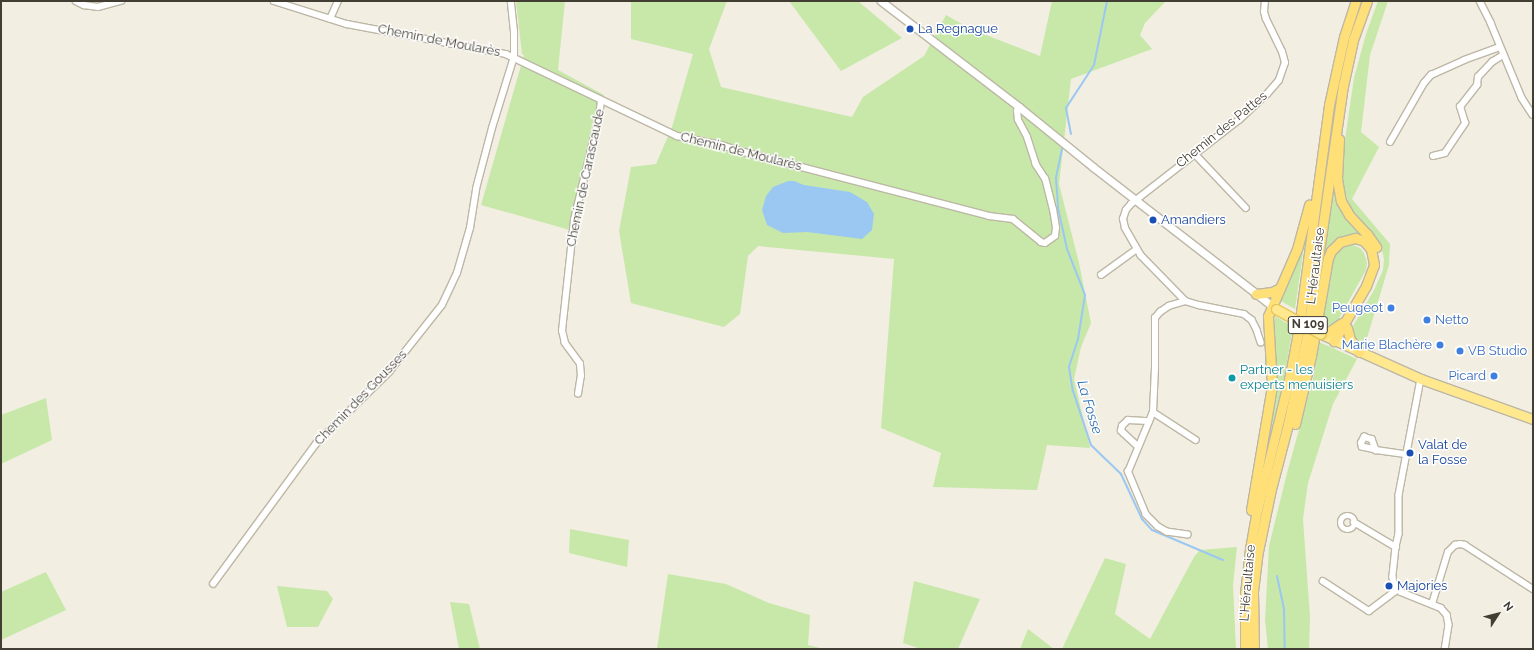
<!DOCTYPE html>
<meta charset="utf-8">
<style>
body{margin:0}
#map{position:relative;width:1534px;height:650px;overflow:hidden;background:#f2eee2;font-family:Raleway,sans-serif}
div>[style]{position:absolute}
.green>*{inset:0;background:#c7e8a9}
.water>*{inset:0;background:#9bc8f2}
.stream>*{height:2px;margin:-1px;padding:0 1px;transform-origin:1px;border-radius:1px;background:#9bc8f2}
.roads{filter:drop-shadow(1px 0 #bdb7a5) drop-shadow(-1px 0 #bdb7a5) drop-shadow(0 1px #bdb7a5) drop-shadow(0 -1px #bdb7a5)}
.minor>*{height:5.5px;margin:-2.75px;padding:0 2.75px;transform-origin:2.75px;border-radius:2.75px;background:#fff}
.minor>.ring{margin:-2.75px;padding:0;box-sizing:content-box;background:none;border:5.5px solid #fff;border-radius:50%}
.tertiary>*{height:7px;margin:-3.5px;padding:0 3.5px;transform-origin:3.5px;border-radius:3.5px;background:#fff}
.primary>*{height:9px;margin:-4.5px;padding:0 4.5px;transform-origin:4.5px;border-radius:4.5px;background:#ffe88e}
.trunk>*{height:9px;margin:-4.5px;padding:0 4.5px;transform-origin:4.5px;border-radius:4.5px;background:#ffdf77}
.bridges{filter:drop-shadow(1px 0 #e6c75b) drop-shadow(-1px 0 #e6c75b) drop-shadow(0 1px #e6c75b) drop-shadow(0 -1px #e6c75b)}
.primary-bridge>*{height:9px;margin:-4.5px;padding:0 4.5px;transform-origin:4.5px;border-radius:4.5px;background:#ffe88e}
.dots>*{width:11px;height:11px;translate:-50% -50%;box-sizing:border-box;border:2px solid #fff;border-radius:50%}
span{translate:-50% -50%;white-space:nowrap;text-align:center;line-height:1.15;-webkit-text-stroke:3px #fff;paint-order:stroke}
.shield-label span{padding:1px 3px;background:#fff;border:1px solid;border-radius:3px;-webkit-text-stroke-width:0}
.shield-label{font-size:12px;color:#433e33;font-weight:700}
.transit-label{font-size:13px;color:#164399}
.left{translate:0 -50%;text-align:left}
.street-label{font-size:13px;color:#433e33}
.shop-label{font-size:13px;color:#366cbe}
.right{translate:-100% -50%;text-align:right}
.culture-label{font-size:13px;color:#0d838f}
.water-label{font-size:14px;color:#2a6db1;font-style:italic}
.frame{position:absolute;inset:0;border:2px solid #433e33;pointer-events:none}
.north{position:absolute;left:1478px;top:594px;width:40px;height:40px;-webkit-text-stroke:3px #fff;paint-order:stroke;rotate:54deg;font-size:11px;font-weight:700;line-height:16px;text-align:center;color:#433e33}
.north::after{content:'';display:block;margin:auto;width:14px;height:18px;background:#433e33;clip-path:polygon(50% 0,100% 100%,50% 72%,0 100%)}
</style>
<div id="map">
<div class="green">
<div style="clip-path:polygon(516px 1px,565px 1px,558px 70px,604px 95px,577px 232px,481px 205px,524px 55px,522px 54px)"></div>
<div style="clip-path:polygon(631px 1px,727px 1px,709px 49px,721px 87px,852px 117px,863px 97px,924px 56px,946px 15px,971px 29px,1040px 56px,1052px 1px,1166px 1px,1145px 23px,1140px 35px,1152px 49px,1071px 79px,1059px 184px,1079px 263px,1091px 323px,1081px 347px,1074px 379px,1090px 448px,1047px 445px,1037px 490px,933px 487px,941px 453px,881px 428px,894px 259px,758px 246px,748px 256px,740px 314px,724px 327px,631px 303px,619px 231px,631px 167px,656px 164px,672px 127px,693px 54px,631px 39px)"></div>
<div style="clip-path:polygon(789px 1px,858px 1px,902px 38px,841px 71px)"></div>
<div style="clip-path:polygon(1378px 1px,1388px 1px,1370px 55px,1361px 132px,1379px 147px,1352px 199px,1390px 244px,1389px 265px,1364px 348px,1355px 338px,1353px 326px,1374px 290px,1383px 270px,1384px 259px,1382px 250px,1373px 236px,1357px 219px,1349px 205px,1343px 187px,1341px 167px,1354px 78px,1366px 34px)"></div>
<div style="clip-path:polygon(1332px 190px,1340px 209px,1366px 242px,1357px 237px,1325px 254px,1323px 258px)"></div>
<div style="clip-path:polygon(1306px 232px,1295px 309px,1279px 300px)"></div>
<div style="clip-path:polygon(1353px 245px,1360px 248px,1364px 253px,1367px 262px,1366px 270px,1337px 322px,1327px 326px,1322px 323px,1331px 260px,1334px 254px,1341px 248px)"></div>
<div style="clip-path:polygon(1275px 316px,1293px 327px,1285px 373px,1264px 461px,1262px 461px,1274px 385px)"></div>
<div style="clip-path:polygon(1319px 342px,1357px 359px,1333px 404px,1308px 483px,1303px 519px,1310px 617px,1309px 649px,1268px 649px,1265px 620px,1269px 546px,1287px 473px,1313px 379px)"></div>
<div style="clip-path:polygon(46px 398px,52px 440px,1px 464px,1px 415px)"></div>
<div style="clip-path:polygon(570px 529px,629px 540px,627px 567px,569px 553px)"></div>
<div style="clip-path:polygon(1237px 547px,1233px 585px,1236px 649px,1062px 649px,1105px 558px,1126px 564px,1115px 614px,1150px 639px,1194px 557px,1200px 550px)"></div>
<div style="clip-path:polygon(46px 572px,66px 610px,1px 640px,1px 592px)"></div>
<div style="clip-path:polygon(668px 574px,726px 584px,769px 603px,810px 615px,808px 645px,824px 649px,657px 649px)"></div>
<div style="clip-path:polygon(914px 581px,980px 599px,958px 649px,921px 649px,903px 643px)"></div>
<div style="clip-path:polygon(277px 586px,327px 591px,333px 599px,318px 627px,287px 627px)"></div>
<div style="clip-path:polygon(450px 602px,469px 604px,480px 649px,459px 649px)"></div>
<div style="clip-path:polygon(1028px 629px,1054px 649px,1020px 649px)"></div>
</div>
<div class="water">
<div style="clip-path:polygon(788px 181px,794px 181px,804px 185px,850px 192px,867px 202px,874px 214px,872px 230px,862px 239px,807px 232px,783px 233px,767px 225px,762px 210px,766px 196px,773px 187px)"></div>
</div>
<div class="stream">
<div style="left:1071px;top:134px;width:26px;rotate:-101deg"></div>
<div style="left:1066px;top:108px;width:51px;rotate:-56.9deg"></div>
<div style="left:1094px;top:65px;width:65px;rotate:-78.5deg"></div>
<div style="left:1062px;top:149px;width:30px;rotate:102deg"></div>
<div style="left:1056px;top:178px;width:30px;rotate:86deg"></div>
<div style="left:1058px;top:208px;width:42px;rotate:77.6deg"></div>
<div style="left:1067px;top:249px;width:49px;rotate:68.6deg"></div>
<div style="left:1085px;top:295px;width:45px;rotate:99deg"></div>
<div style="left:1078px;top:339px;width:29px;rotate:108deg"></div>
<div style="left:1069px;top:367px;width:24px;rotate:81deg"></div>
<div style="left:1073px;top:391px;width:57px;rotate:71.6deg"></div>
<div style="left:1091px;top:445px;width:42px;rotate:44deg"></div>
<div style="left:1121px;top:474px;width:50px;rotate:65deg"></div>
<div style="left:1142px;top:519px;width:15px;rotate:48deg"></div>
<div style="left:1152px;top:530px;width:77px;rotate:22.9deg"></div>
<div style="left:1277px;top:576px;width:35px;rotate:78deg"></div>
<div style="left:1284px;top:610px;width:39px;rotate:89deg"></div>
</div>
<div class="roads">
<div class="minor">
<div style="left:76px;top:1px;width:9px;rotate:27deg"></div>
<div style="left:84px;top:5px;width:14px;rotate:8deg"></div>
<div style="left:98px;top:7px;width:24px;rotate:-15deg"></div>
<div style="left:274px;top:1px;width:77px;rotate:17.5deg"></div>
<div style="left:347px;top:24px;width:162px;rotate:10.7deg"></div>
<div style="left:506px;top:54px;width:190px;rotate:25.6deg"></div>
<div style="left:677px;top:136px;width:46px;rotate:11.3deg"></div>
<div style="left:722px;top:145px;width:23px;rotate:18deg"></div>
<div style="left:744px;top:152px;width:253px;rotate:14.6deg"></div>
<div style="left:989px;top:216px;width:24px;rotate:7deg"></div>
<div style="left:1013px;top:219px;width:36px;rotate:39deg"></div>
<div style="left:1041px;top:242px;width:4px;rotate:14deg"></div>
<div style="left:1045px;top:243px;width:12px;rotate:-35deg"></div>
<div style="left:1055px;top:236px;width:8px;rotate:-83deg"></div>
<div style="left:1056px;top:228px;width:18px;rotate:-99deg"></div>
<div style="left:1053px;top:210px;width:32px;rotate:-104deg"></div>
<div style="left:1045px;top:179px;width:17px;rotate:-123deg"></div>
<div style="left:1036px;top:165px;width:29px;rotate:-108deg"></div>
<div style="left:1027px;top:137px;width:19px;rotate:-118deg"></div>
<div style="left:1018px;top:120px;width:9px;rotate:-96deg"></div>
<div style="left:1017px;top:111px;width:4px;rotate:-63deg"></div>
<div style="left:1480px;top:1px;width:25px;rotate:63deg"></div>
<div style="left:1491px;top:23px;width:81px;rotate:67.5deg"></div>
<div style="left:1522px;top:98px;width:20px;rotate:57deg"></div>
<div style="left:330px;top:19px;width:20px;rotate:-66deg"></div>
<div style="left:1390px;top:142px;width:68px;rotate:-60deg"></div>
<div style="left:1424px;top:83px;width:11px;rotate:-49deg"></div>
<div style="left:1431px;top:75px;width:36px;rotate:-24deg"></div>
<div style="left:1464px;top:60px;width:38px;rotate:-20deg"></div>
<div style="left:1195px;top:154px;width:74px;rotate:46.6deg"></div>
<div style="left:1433px;top:156px;width:12px;rotate:-14deg"></div>
<div style="left:1445px;top:153px;width:36px;rotate:-56deg"></div>
<div style="left:1465px;top:123px;width:17px;rotate:-107deg"></div>
<div style="left:1460px;top:107px;width:28px;rotate:-52deg"></div>
<div style="left:1477px;top:85px;width:8px;rotate:-83deg"></div>
<div style="left:1478px;top:77px;width:21px;rotate:-47deg"></div>
<div style="left:1492px;top:62px;width:13px;rotate:-32deg"></div>
<div style="left:1101px;top:275px;width:44px;rotate:-35.8deg"></div>
<div style="left:1185px;top:301px;width:63px;rotate:-134.4deg"></div>
<div style="left:1141px;top:256px;width:32px;rotate:-120deg"></div>
<div style="left:1125px;top:228px;width:9px;rotate:-103deg"></div>
<div style="left:1123px;top:219px;width:9px;rotate:-72deg"></div>
<div style="left:1126px;top:210px;width:8px;rotate:-50deg"></div>
<div style="left:1131px;top:204px;width:137px;rotate:-37.9deg"></div>
<div style="left:1239px;top:120px;width:38px;rotate:-43deg"></div>
<div style="left:1267px;top:94px;width:18px;rotate:-49deg"></div>
<div style="left:1279px;top:80px;width:18px;rotate:-71deg"></div>
<div style="left:1285px;top:63px;width:11px;rotate:-105deg"></div>
<div style="left:1282px;top:52px;width:37px;rotate:-116deg"></div>
<div style="left:1266px;top:19px;width:7px;rotate:-106deg"></div>
<div style="left:1264px;top:12px;width:11px;rotate:-85deg"></div>
<div style="left:1421px;top:379px;width:118px;rotate:100.7deg"></div>
<div style="left:1399px;top:495px;width:39px;rotate:90deg"></div>
<div style="left:1399px;top:534px;width:13px;rotate:103deg"></div>
<div style="left:1396px;top:547px;width:30px;rotate:96deg"></div>
<div style="left:1393px;top:577px;width:6px;rotate:81deg"></div>
<div style="left:1394px;top:583px;width:11px;rotate:52deg"></div>
<div style="left:1401px;top:592px;width:43px;rotate:21.8deg"></div>
<div style="left:1441px;top:608px;width:9px;rotate:49deg"></div>
<div style="left:1447px;top:615px;width:10px;rotate:79deg"></div>
<div style="left:1449px;top:625px;width:24px;rotate:99deg"></div>
<div style="left:578px;top:394px;width:18px;rotate:-81deg"></div>
<div style="left:581px;top:376px;width:12px;rotate:-95deg"></div>
<div style="left:580px;top:364px;width:26px;rotate:-126deg"></div>
<div style="left:565px;top:343px;width:12px;rotate:-104deg"></div>
<div style="left:562px;top:331px;width:112px;rotate:-83.8deg"></div>
<div style="left:574px;top:220px;width:106px;rotate:-76.4deg"></div>
<div style="left:599px;top:117px;width:16px;rotate:-83deg"></div>
<div style="left:1153px;top:412px;width:51px;rotate:33.1deg"></div>
<div style="left:1138px;top:447px;width:19px;rotate:-137deg"></div>
<div style="left:1124px;top:434px;width:4px;rotate:-135deg"></div>
<div style="left:1121px;top:431px;width:5px;rotate:-79deg"></div>
<div style="left:1122px;top:426px;width:8px;rotate:-45deg"></div>
<div style="left:1128px;top:420px;width:21px;rotate:3deg"></div>
<div style="left:1376px;top:450px;width:14px;rotate:-168deg"></div>
<div style="left:1362px;top:447px;width:4px;rotate:-104deg"></div>
<div style="left:1361px;top:443px;width:7px;rotate:-63deg"></div>
<div style="left:1364px;top:437px;width:8px;rotate:14deg"></div>
<div style="left:1372px;top:439px;width:12px;rotate:70deg"></div>
<div style="left:1376px;top:450px;width:29px;rotate:8deg"></div>
<div class="ring" style="left:1341px;top:516px;width:8.5px;height:8.5px"></div>
<div style="left:1354px;top:522px;width:49px;rotate:30.8deg"></div>
<div style="left:1188px;top:535px;width:21px;rotate:-172deg"></div>
<div style="left:1167px;top:532px;width:10px;rotate:-151deg"></div>
<div style="left:1158px;top:527px;width:17px;rotate:-135deg"></div>
<div style="left:1146px;top:515px;width:47px;rotate:-112.7deg"></div>
<div style="left:1128px;top:472px;width:65px;rotate:-67.4deg"></div>
<div style="left:1153px;top:412px;width:44px;rotate:-87.4deg"></div>
<div style="left:1155px;top:368px;width:50px;rotate:-90deg"></div>
<div style="left:1155px;top:318px;width:8px;rotate:-50deg"></div>
<div style="left:1160px;top:312px;width:11px;rotate:-34deg"></div>
<div style="left:1169px;top:306px;width:17px;rotate:-17deg"></div>
<div style="left:1185px;top:301px;width:15px;rotate:16deg"></div>
<div style="left:1199px;top:305px;width:46px;rotate:11.3deg"></div>
<div style="left:1244px;top:314px;width:10px;rotate:37deg"></div>
<div style="left:1252px;top:320px;width:11px;rotate:63deg"></div>
<div style="left:1257px;top:330px;width:13px;rotate:72deg"></div>
<div style="left:1323px;top:581px;width:55px;rotate:33.1deg"></div>
<div style="left:1369px;top:611px;width:36px;rotate:-37deg"></div>
<div style="left:213px;top:584px;width:174px;rotate:-53.7deg"></div>
<div style="left:316px;top:444px;width:103px;rotate:-44.6deg"></div>
<div style="left:389px;top:372px;width:85px;rotate:-51.7deg"></div>
<div style="left:442px;top:305px;width:35px;rotate:-65deg"></div>
<div style="left:457px;top:273px;width:47px;rotate:-73.9deg"></div>
<div style="left:470px;top:228px;width:39px;rotate:-81deg"></div>
<div style="left:476px;top:189px;width:63px;rotate:-75.3deg"></div>
<div style="left:492px;top:128px;width:74px;rotate:-72.8deg"></div>
<div style="left:514px;top:57px;width:25px;rotate:-90deg"></div>
<div style="left:514px;top:32px;width:31px;rotate:-96deg"></div>
<div style="left:1432px;top:604px;width:54px;rotate:-72.9deg"></div>
<div style="left:1448px;top:552px;width:10px;rotate:-45deg"></div>
<div style="left:1455px;top:545px;width:5px;rotate:-11deg"></div>
<div style="left:1460px;top:544px;width:5px;rotate:11deg"></div>
<div style="left:1465px;top:545px;width:81px;rotate:32.9deg"></div>
</div>
<div class="tertiary">
<div style="left:881px;top:1px;width:174px;rotate:37.5deg"></div>
<div style="left:1019px;top:107px;width:95px;rotate:39deg"></div>
<div style="left:1093px;top:167px;width:227px;rotate:37.8deg"></div>
</div>
<div class="primary">
<div style="left:1321px;top:334px;width:110px;rotate:24.2deg"></div>
<div style="left:1421px;top:379px;width:119px;rotate:19.7deg"></div>
</div>
<div class="trunk">
<div style="left:1339px;top:139px;width:40px;rotate:92.9deg"></div>
<div style="left:1337px;top:179px;width:22px;rotate:80deg"></div>
<div style="left:1341px;top:201px;width:16px;rotate:60deg"></div>
<div style="left:1349px;top:215px;width:26px;rotate:47deg"></div>
<div style="left:1367px;top:234px;width:16px;rotate:55deg"></div>
<div style="left:1256px;top:294px;width:16px;rotate:-7deg"></div>
<div style="left:1272px;top:292px;width:9px;rotate:-27deg"></div>
<div style="left:1347px;top:328px;width:11px;rotate:75deg"></div>
<div style="left:1350px;top:339px;width:16px;rotate:55deg"></div>
<div style="left:1324px;top:335px;width:22px;rotate:-34deg"></div>
<div style="left:1295px;top:424px;width:70px;rotate:-76.8deg"></div>
<div style="left:1311px;top:356px;width:99px;rotate:-80.2deg"></div>
<div style="left:1328px;top:258px;width:8px;rotate:-67deg"></div>
<div style="left:1331px;top:251px;width:13px;rotate:-45deg"></div>
<div style="left:1340px;top:242px;width:16px;rotate:-15deg"></div>
<div style="left:1355px;top:238px;width:9px;rotate:18deg"></div>
<div style="left:1364px;top:241px;width:11px;rotate:49deg"></div>
<div style="left:1371px;top:249px;width:16px;rotate:79deg"></div>
<div style="left:1374px;top:265px;width:22px;rotate:111deg"></div>
<div style="left:1366px;top:286px;width:64px;rotate:120.2deg"></div>
<div style="left:1251px;top:510px;width:126px;rotate:-80.4deg"></div>
<div style="left:1272px;top:386px;width:70px;rotate:-93.3deg"></div>
<div style="left:1268px;top:316px;width:73px;rotate:-66.6deg"></div>
<div style="left:1297px;top:249px;width:46px;rotate:-74.7deg"></div>
<div style="left:1245px;top:649px;width:55px;rotate:-90deg"></div>
<div style="left:1245px;top:594px;width:45px;rotate:-83.7deg"></div>
<div style="left:1250px;top:549px;width:40px;rotate:-80deg"></div>
<div style="left:1257px;top:510px;width:139px;rotate:-76.3deg"></div>
<div style="left:1290px;top:375px;width:49px;rotate:-79.4deg"></div>
<div style="left:1299px;top:327px;width:224px;rotate:-82.3deg"></div>
<div style="left:1329px;top:105px;width:70px;rotate:-77.6deg"></div>
<div style="left:1344px;top:37px;width:38px;rotate:-72deg"></div>
<div style="left:1254px;top:649px;width:58px;rotate:-91deg"></div>
<div style="left:1253px;top:591px;width:35px;rotate:-83deg"></div>
<div style="left:1257px;top:556px;width:68px;rotate:-78.2deg"></div>
<div style="left:1271px;top:489px;width:67px;rotate:-75.3deg"></div>
<div style="left:1288px;top:424px;width:91px;rotate:-77.9deg"></div>
<div style="left:1307px;top:335px;width:252px;rotate:-81.8deg"></div>
<div style="left:1343px;top:86px;width:47px;rotate:-77.7deg"></div>
<div style="left:1353px;top:40px;width:41px;rotate:-70.3deg"></div>
</div>
</div>
<div class="bridges">
<div class="primary-bridge">
<div style="left:1276px;top:309px;width:51px;rotate:29.1deg"></div>
</div>
</div>
<div class="dots">
<div style="left:910px;top:29px;background:#1a4fb4"></div>
<div style="left:1153px;top:220px;background:#1a4fb4"></div>
<div style="left:1391px;top:308px;background:#3f7fe0"></div>
<div style="left:1427px;top:320px;background:#3f7fe0"></div>
<div style="left:1440px;top:345px;background:#3f7fe0"></div>
<div style="left:1460px;top:351px;background:#3f7fe0"></div>
<div style="left:1494px;top:376px;background:#3f7fe0"></div>
<div style="left:1232px;top:378px;background:#0f9aa8"></div>
<div style="left:1410px;top:453px;background:#1a4fb4"></div>
<div style="left:1389px;top:586px;background:#1a4fb4"></div>
</div>
<div class="shield-label">
<span style="left:1308px;top:325px">N 109</span>
</div>
<div class="transit-label">
<span class="left" style="left:918px;top:29px">La Regnague</span>
<span class="left" style="left:1161px;top:220px">Amandiers</span>
<span class="left" style="left:1418px;top:453px">Valat de<br>la Fosse</span>
<span class="left" style="left:1397px;top:586px">Majories</span>
</div>
<div class="street-label">
<span style="left:439px;top:41px;rotate:11deg">Chemin de Moularès</span>
<span style="left:1222px;top:130px;rotate:-39deg">Chemin des Pattes</span>
<span style="left:741px;top:152px;rotate:14deg">Chemin de Moularès</span>
<span style="left:586px;top:178px;rotate:-78deg">Chemin de Carascaude</span>
<span style="left:1316px;top:266px;rotate:-83deg">L'Héraultaise</span>
<span style="left:361px;top:398px;rotate:-46deg">Chemin des Gousses</span>
<span style="left:1248px;top:583px;rotate:-85deg">L'Héraultaise</span>
</div>
<div class="shop-label">
<span class="right" style="left:1383px;top:308px">Peugeot</span>
<span class="left" style="left:1435px;top:320px">Netto</span>
<span class="right" style="left:1432px;top:345px">Marie Blachère</span>
<span class="left" style="left:1468px;top:351px">VB Studio</span>
<span class="right" style="left:1486px;top:376px">Picard</span>
</div>
<div class="culture-label">
<span class="left" style="left:1240px;top:378px">Partner - les<br>experts menuisiers</span>
</div>
<div class="water-label">
<span style="left:1090px;top:407px;rotate:73deg">La Fosse</span>
</div>
<div class="frame"></div>
<div class="north">N</div>
</div>
